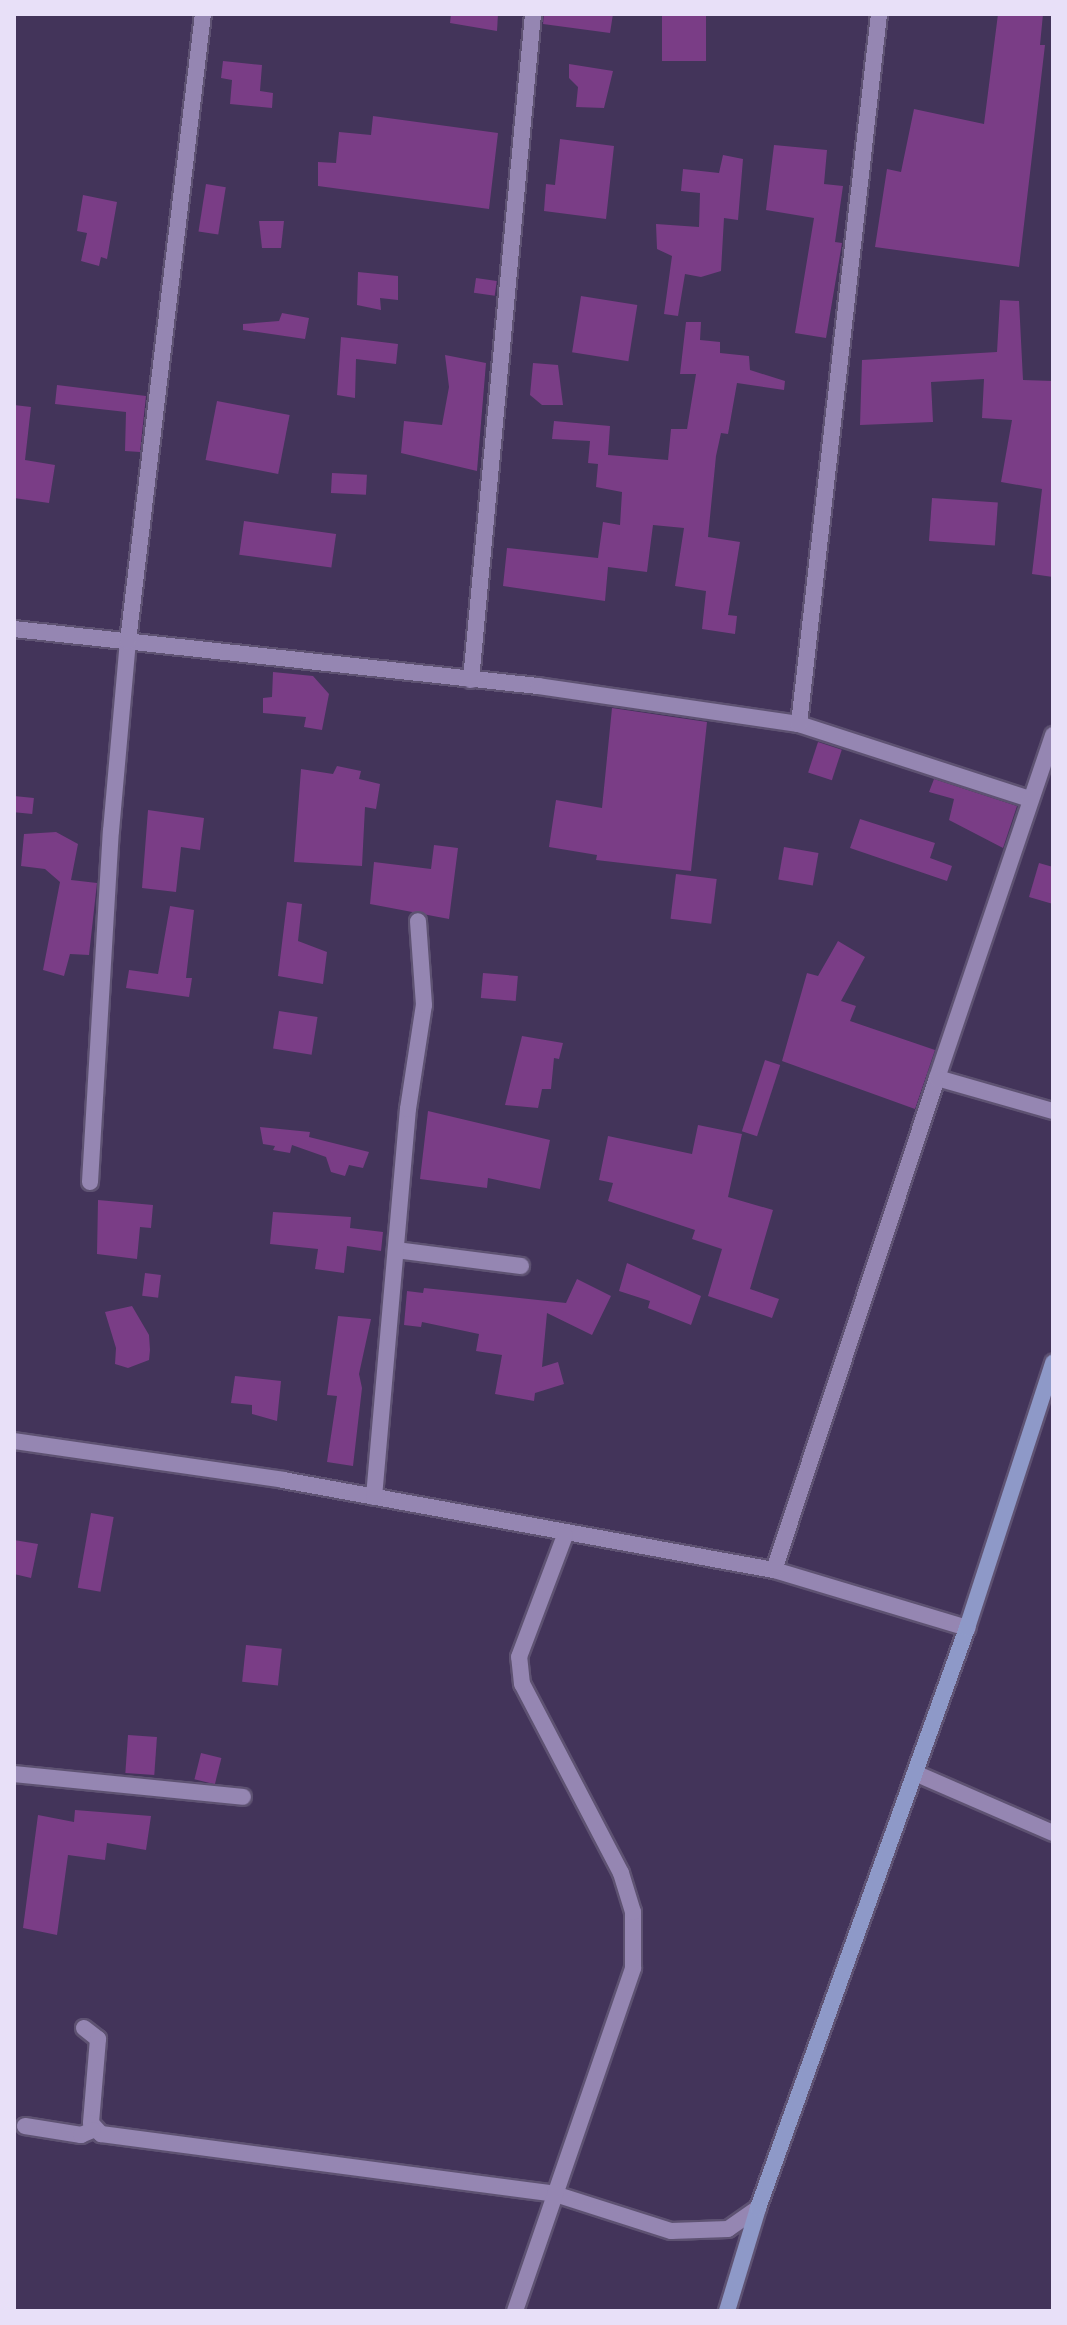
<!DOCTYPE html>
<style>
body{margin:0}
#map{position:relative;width:1067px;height:2325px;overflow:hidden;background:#43345a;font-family:"Titillium Web",sans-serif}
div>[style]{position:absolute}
.building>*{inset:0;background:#7a3d86;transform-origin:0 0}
.roads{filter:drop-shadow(2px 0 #5e5272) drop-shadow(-2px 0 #5e5272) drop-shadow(0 2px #5e5272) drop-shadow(0 -2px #5e5272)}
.street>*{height:16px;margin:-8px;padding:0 8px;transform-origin:8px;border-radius:8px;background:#9586b2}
.secondary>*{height:16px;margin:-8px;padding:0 8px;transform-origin:8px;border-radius:8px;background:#8e99c8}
span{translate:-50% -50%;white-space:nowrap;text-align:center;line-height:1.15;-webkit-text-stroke:8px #382a4f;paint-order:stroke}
.frame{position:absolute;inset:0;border:16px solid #e8e0f8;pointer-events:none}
</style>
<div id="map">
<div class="building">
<div style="clip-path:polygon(451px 14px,498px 14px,497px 31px,450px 23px)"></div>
<div style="clip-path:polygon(544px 14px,613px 14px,610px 33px,543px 24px)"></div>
<div style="left:662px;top:14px;width:44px;height:47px"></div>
<div style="clip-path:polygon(998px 14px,1043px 14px,1040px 45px,1045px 45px,1019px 267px,875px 247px,887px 169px,901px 172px,914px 109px,984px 124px)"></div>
<div style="clip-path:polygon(223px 61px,262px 65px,260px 91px,273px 93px,272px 108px,230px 104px,232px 80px,221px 78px)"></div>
<div style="clip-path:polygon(569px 64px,613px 71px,604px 108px,576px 107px,578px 87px,569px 78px)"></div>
<div style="clip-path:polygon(373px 116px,498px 133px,489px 209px,318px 186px,318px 162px,336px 163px,339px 132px,371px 135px)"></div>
<div style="clip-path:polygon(560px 139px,614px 146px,606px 219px,544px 211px,546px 184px,555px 185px)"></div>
<div style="clip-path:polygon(774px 145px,827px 150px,824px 184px,843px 186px,835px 242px,842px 243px,826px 338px,795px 333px,814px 218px,766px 210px)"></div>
<div style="clip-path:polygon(723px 155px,743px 159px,738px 220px,724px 218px,721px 271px,701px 277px,685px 274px,678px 316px,664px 314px,672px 256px,657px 249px,656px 224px,699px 227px,700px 193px,681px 191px,683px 169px,719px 173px)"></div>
<div style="left:206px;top:184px;width:20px;height:48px;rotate:9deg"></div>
<div style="clip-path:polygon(83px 195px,117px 202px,107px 259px,101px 257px,99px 266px,81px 261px,87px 233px,77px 231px)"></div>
<div style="clip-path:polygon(259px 221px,284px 221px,281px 248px,262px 248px)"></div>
<div style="clip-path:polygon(358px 272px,398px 276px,398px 300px,380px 298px,381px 310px,357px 305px)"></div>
<div style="left:476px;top:278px;width:21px;height:15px;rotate:8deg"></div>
<div style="left:581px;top:296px;width:57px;height:57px;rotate:9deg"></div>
<div style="clip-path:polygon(1000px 300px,1019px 301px,1023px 380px,1053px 381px,1053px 577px,1032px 574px,1042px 489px,1001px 482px,1012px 420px,982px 418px,984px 379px,931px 382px,933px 422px,860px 425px,862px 360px,997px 352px)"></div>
<div style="clip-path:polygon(282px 313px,309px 318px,305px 339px,243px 330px,243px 324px,279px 321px)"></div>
<div style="clip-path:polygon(686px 322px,701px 322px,700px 340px,720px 342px,720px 353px,749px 356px,750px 370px,785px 381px,784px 390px,737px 383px,728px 434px,721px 433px,716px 456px,708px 537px,740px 542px,728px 615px,737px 616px,735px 634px,702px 629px,706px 591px,675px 586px,684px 528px,653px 525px,647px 572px,608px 567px,605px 601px,503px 586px,507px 548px,598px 558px,603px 522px,620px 525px,622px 492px,596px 487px,598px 464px,588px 463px,590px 441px,552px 439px,554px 421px,610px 426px,608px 455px,668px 460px,671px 429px,687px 429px,696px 374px,680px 374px)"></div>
<div style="clip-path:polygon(341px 337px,398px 344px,396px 364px,356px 359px,355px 398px,337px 395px)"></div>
<div style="clip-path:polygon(445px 355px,486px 363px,477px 471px,401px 453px,404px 421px,442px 425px,449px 387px)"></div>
<div style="clip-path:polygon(533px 363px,558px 365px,563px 405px,542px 405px,530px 395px)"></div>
<div style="clip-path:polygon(57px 385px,146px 396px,140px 452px,125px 451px,126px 412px,55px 404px)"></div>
<div style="left:217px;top:401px;width:74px;height:60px;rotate:11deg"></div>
<div style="clip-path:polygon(14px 405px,31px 407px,25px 460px,55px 465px,49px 503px,14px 498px)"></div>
<div style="left:332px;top:473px;width:35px;height:20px;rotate:3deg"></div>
<div style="left:932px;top:498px;width:66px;height:43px;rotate:4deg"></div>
<div style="left:244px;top:521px;width:93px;height:34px;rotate:8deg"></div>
<div style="clip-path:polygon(273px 672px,313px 676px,329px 694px,322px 730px,304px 727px,306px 717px,263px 713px,263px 698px,272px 697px)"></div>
<div style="clip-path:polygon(612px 708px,707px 722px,691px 871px,596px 860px,597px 855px,549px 847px,556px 800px,602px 808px)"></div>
<div style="left:818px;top:742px;width:25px;height:32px;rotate:18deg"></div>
<div style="clip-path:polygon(337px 766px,361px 771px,359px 779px,380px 784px,376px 809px,365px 807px,362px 866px,294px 862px,301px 769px,333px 774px)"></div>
<div style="clip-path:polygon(934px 779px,1017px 806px,1003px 848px,949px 820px,954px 799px,929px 792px)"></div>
<div style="left:14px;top:796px;width:20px;height:16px;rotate:6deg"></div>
<div style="clip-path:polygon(148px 810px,204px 818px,200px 850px,181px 847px,176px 892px,142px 888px)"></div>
<div style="clip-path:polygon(860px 819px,935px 843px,930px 858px,952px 866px,947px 881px,850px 848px)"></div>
<div style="clip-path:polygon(56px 832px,78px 844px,71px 880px,97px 883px,89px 955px,70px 954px,64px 976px,43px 970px,60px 882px,45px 869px,21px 866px,24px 834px)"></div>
<div style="clip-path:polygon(434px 845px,458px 848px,449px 919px,370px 904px,374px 862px,431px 869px)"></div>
<div style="left:784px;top:847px;width:35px;height:33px;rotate:10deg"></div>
<div style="clip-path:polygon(1039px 863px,1053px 867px,1053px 904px,1029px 897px)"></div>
<div style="left:676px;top:874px;width:41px;height:45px;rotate:7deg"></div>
<div style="clip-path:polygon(287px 902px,302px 904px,298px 941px,327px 952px,323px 984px,278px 976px)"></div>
<div style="clip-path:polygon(170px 906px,194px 910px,186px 978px,192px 978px,189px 997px,126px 988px,129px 970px,158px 974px)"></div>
<div style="clip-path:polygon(838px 941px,865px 957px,841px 1001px,856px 1006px,850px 1021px,935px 1050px,915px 1109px,782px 1061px,807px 973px,818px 976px)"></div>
<div style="left:483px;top:973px;width:35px;height:25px;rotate:5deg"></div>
<div style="left:279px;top:1011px;width:39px;height:38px;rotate:9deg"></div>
<div style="clip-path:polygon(522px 1036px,563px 1043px,559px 1059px,554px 1058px,551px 1089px,542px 1089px,538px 1108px,505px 1105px)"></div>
<div style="left:765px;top:1060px;width:16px;height:75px;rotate:18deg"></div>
<div style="clip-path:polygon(428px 1111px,550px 1140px,540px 1189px,488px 1178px,487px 1188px,420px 1179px)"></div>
<div style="clip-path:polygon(698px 1125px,742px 1134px,728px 1197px,773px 1210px,750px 1289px,779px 1299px,772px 1318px,708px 1296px,722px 1249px,692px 1239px,695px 1230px,608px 1201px,613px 1183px,599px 1180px,608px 1136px,692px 1154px)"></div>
<div style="clip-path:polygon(260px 1127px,310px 1132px,309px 1137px,369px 1152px,363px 1168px,349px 1165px,345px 1176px,331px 1172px,326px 1157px,292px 1145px,290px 1153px,273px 1150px,275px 1146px,263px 1144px)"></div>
<div style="clip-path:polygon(98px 1200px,153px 1205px,151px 1228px,140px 1227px,137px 1259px,97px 1254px)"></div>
<div style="clip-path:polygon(273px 1212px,351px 1217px,350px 1228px,383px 1232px,381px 1251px,347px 1246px,344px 1273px,315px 1269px,318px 1249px,270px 1244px)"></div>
<div style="clip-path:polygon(627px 1263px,701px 1296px,691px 1325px,648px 1308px,650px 1301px,619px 1291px)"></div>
<div style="left:145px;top:1273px;width:16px;height:23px;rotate:7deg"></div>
<div style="clip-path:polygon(577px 1279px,611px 1296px,592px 1335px,547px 1313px,542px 1367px,558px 1362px,564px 1384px,535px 1393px,534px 1401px,495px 1394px,502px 1355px,476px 1351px,479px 1334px,422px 1322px,421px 1327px,404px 1325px,407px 1291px,423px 1293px,424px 1288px,566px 1303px)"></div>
<div style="clip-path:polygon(132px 1306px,149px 1335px,150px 1350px,149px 1360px,128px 1368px,115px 1364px,116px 1348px,105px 1312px)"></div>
<div style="clip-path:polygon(338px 1316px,371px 1319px,359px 1374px,362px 1388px,353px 1466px,327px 1462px,337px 1396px,327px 1395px)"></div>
<div style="clip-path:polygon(235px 1376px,281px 1381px,277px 1421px,252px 1414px,252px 1405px,231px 1403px)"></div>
<div style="left:91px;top:1513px;width:23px;height:76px;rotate:10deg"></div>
<div style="clip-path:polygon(14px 1540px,38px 1544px,31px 1578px,14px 1574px)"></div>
<div style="left:246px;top:1645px;width:36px;height:37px;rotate:6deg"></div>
<div style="left:128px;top:1735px;width:29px;height:38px;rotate:4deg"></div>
<div style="left:201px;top:1753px;width:21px;height:27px;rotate:14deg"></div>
<div style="clip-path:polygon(75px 1810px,151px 1816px,146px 1850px,107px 1843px,105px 1860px,68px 1855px,57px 1935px,23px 1928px,38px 1815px,74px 1822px)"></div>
</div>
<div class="roads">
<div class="street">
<div style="left:14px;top:629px;width:527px;rotate:6.21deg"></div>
<div style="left:538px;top:686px;width:264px;rotate:8.3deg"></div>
<div style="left:799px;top:724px;width:243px;rotate:18deg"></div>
<div style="left:471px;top:680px;width:669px;rotate:-84.68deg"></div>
<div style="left:799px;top:724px;width:714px;rotate:-83.57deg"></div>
<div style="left:937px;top:1078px;width:362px;rotate:-71.3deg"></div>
<div style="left:90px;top:1182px;width:352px;rotate:-86.6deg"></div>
<div style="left:111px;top:831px;width:191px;rotate:-84.9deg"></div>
<div style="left:128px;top:641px;width:631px;rotate:-83.18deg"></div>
<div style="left:396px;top:1250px;width:126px;rotate:7.3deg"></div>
<div style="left:14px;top:1441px;width:272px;rotate:8.2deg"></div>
<div style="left:283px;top:1480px;width:499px;rotate:10.4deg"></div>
<div style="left:774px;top:1570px;width:202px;rotate:16.7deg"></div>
<div style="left:374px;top:1497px;width:389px;rotate:-85deg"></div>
<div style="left:408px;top:1109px;width:105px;rotate:-81.3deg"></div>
<div style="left:424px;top:1005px;width:84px;rotate:-94.1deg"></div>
<div style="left:774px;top:1570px;width:518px;rotate:-71.67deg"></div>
<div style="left:937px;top:1078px;width:121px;rotate:15.9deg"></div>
<div style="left:915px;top:1773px;width:150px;rotate:23.5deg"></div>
<div style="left:14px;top:1774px;width:230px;rotate:5.7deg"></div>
<div style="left:84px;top:2028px;width:18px;rotate:38deg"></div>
<div style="left:98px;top:2039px;width:84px;rotate:94.8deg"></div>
<div style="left:91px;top:2123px;width:15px;rotate:48deg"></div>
<div style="left:101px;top:2134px;width:458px;rotate:7.5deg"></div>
<div style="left:555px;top:2194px;width:122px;rotate:17.7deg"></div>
<div style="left:671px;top:2231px;width:57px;rotate:-2deg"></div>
<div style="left:728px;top:2229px;width:37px;rotate:-35deg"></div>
<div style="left:25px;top:2126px;width:57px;rotate:9.1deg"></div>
<div style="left:81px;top:2135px;width:13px;rotate:-23deg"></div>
<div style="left:515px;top:2311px;width:363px;rotate:-71deg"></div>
<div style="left:633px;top:1968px;width:56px;rotate:-90deg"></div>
<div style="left:633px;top:1912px;width:41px;rotate:-107.1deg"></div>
<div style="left:621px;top:1873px;width:213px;rotate:-117.6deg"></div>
<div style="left:522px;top:1684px;width:27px;rotate:-96deg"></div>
<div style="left:519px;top:1657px;width:130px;rotate:-69.3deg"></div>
</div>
<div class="secondary">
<div style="left:727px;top:2311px;width:108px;rotate:-73.2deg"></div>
<div style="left:758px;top:2208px;width:617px;rotate:-70.18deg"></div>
<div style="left:967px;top:1628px;width:279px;rotate:-72deg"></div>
</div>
</div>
<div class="frame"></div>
</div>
